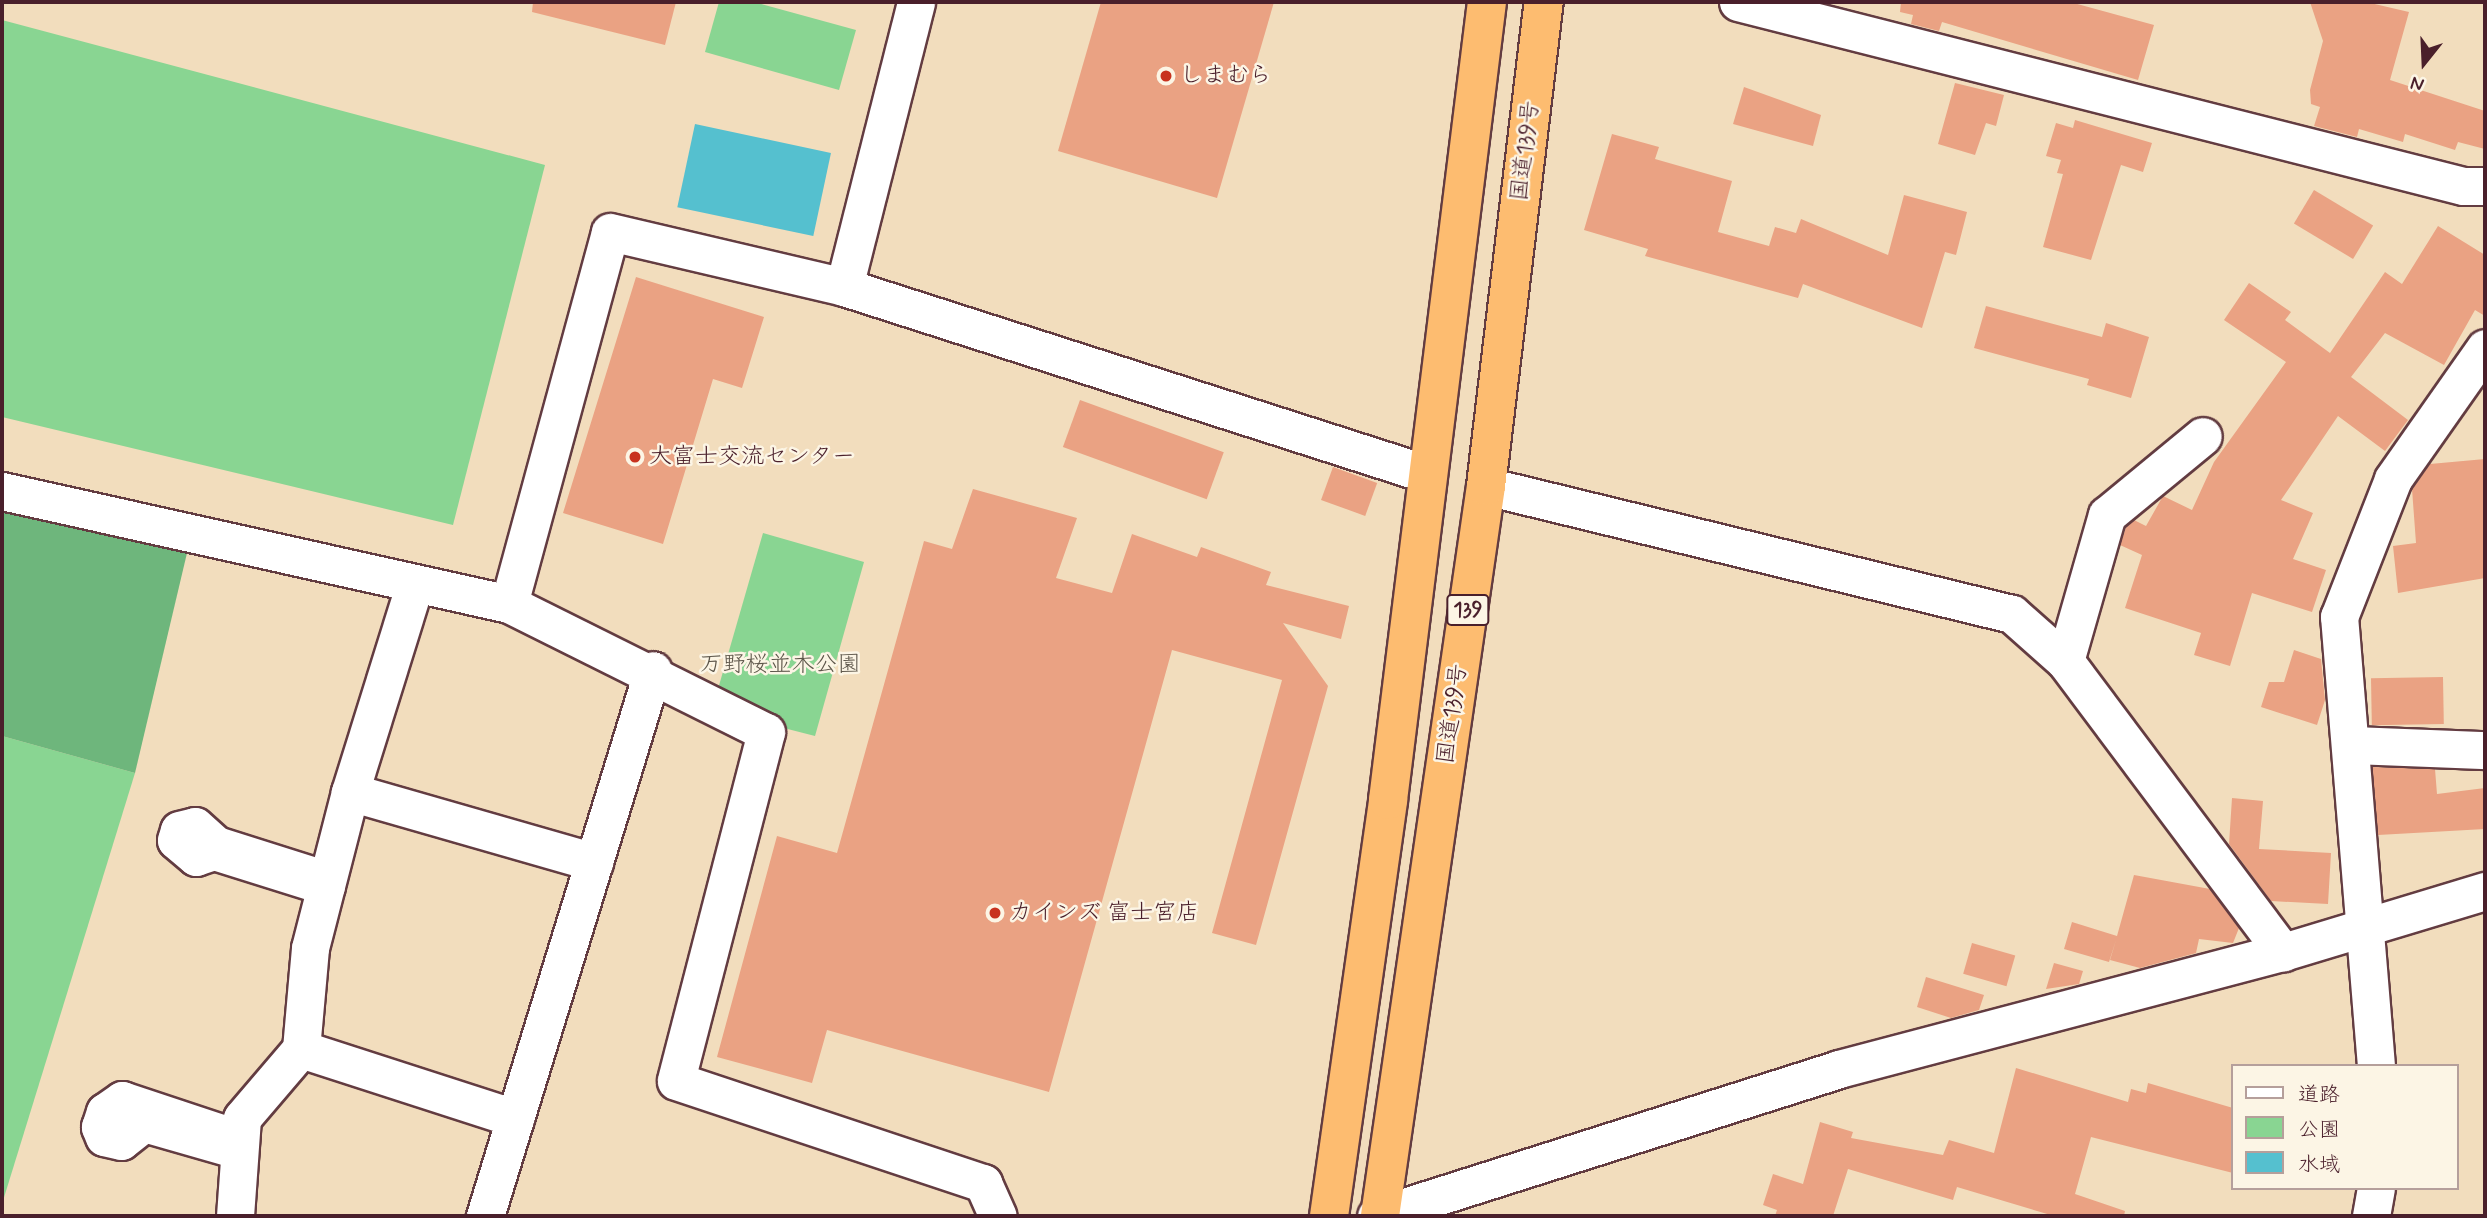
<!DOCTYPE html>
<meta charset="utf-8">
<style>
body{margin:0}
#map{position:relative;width:2487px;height:1218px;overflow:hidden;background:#f2ddbd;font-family:Mynerve,"Klee One",sans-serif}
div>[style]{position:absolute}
.green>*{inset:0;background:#89d592}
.forest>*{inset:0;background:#6eb67c}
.water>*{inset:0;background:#55c0cf;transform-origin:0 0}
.building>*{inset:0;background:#eaa283;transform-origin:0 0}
.roads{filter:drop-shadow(2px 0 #633c41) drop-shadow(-2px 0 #633c41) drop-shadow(0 2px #633c41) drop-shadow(0 -2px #633c41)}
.minor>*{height:37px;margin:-18.5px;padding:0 18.5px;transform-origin:18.5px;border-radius:18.5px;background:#fff}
.trunk>*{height:38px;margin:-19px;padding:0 19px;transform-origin:19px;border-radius:19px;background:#fdbc70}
.dots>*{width:19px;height:19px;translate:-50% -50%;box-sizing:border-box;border:4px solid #fcf5e5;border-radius:50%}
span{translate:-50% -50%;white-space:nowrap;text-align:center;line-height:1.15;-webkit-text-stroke:5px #fcf5e5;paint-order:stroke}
.shield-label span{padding:2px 5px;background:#fcf5e5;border:2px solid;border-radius:5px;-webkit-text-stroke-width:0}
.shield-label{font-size:21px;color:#4a1f2b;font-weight:700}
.poi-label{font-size:23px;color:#4a1f2b}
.left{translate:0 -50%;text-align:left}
.street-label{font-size:23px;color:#4a1f2b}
.park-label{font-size:23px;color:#5d564a}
.frame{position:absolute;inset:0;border:4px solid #4a1f2b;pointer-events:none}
.legend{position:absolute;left:2231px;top:1064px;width:228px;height:126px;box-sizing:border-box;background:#fcf5e5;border:2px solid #b59f9b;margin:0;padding:9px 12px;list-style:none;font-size:21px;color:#4a1f2b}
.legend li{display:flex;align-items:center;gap:14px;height:35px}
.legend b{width:35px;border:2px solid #b59f9b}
.north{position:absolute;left:2389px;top:28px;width:70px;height:70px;-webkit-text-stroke:5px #fcf5e5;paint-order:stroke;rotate:198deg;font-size:19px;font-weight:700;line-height:28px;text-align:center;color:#4a1f2b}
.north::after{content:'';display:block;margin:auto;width:24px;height:32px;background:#4a1f2b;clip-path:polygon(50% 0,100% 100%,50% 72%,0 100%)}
</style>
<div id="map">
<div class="green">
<div style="clip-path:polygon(719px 2px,754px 2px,856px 30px,839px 90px,705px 52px)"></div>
<div style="clip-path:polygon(2px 20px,545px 165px,453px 525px,2px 417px)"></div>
<div style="clip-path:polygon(763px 533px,864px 562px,815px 736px,772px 725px,718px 689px)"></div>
<div style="clip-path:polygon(2px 736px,135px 773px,2px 1204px)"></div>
</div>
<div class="forest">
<div style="clip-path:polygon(2px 510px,187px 553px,135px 773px,2px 736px)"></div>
</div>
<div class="water">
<div style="left:695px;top:124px;width:139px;height:85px;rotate:12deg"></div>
</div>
<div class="building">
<div style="clip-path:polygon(533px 2px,676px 2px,665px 45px,532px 12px)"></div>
<div style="clip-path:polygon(1101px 2px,1274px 2px,1217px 198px,1058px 151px)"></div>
<div style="clip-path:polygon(1901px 2px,2070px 2px,2154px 25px,2138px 80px,1942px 22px,1939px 31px,1911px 24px,1913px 15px,1900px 12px)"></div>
<div style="clip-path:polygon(2310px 2px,2366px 2px,2409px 12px,2390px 80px,2485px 111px,2485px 149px,2458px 142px,2455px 150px,2405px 134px,2403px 142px,2359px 129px,2357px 137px,2314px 126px,2320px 107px,2311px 104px,2310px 90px,2323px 41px)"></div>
<div style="clip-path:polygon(1955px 83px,2004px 95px,1996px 126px,1986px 123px,1975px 155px,1938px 144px)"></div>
<div style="clip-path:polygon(1744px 87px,1821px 115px,1813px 146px,1733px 124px)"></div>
<div style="clip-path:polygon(2075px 120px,2152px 143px,2143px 172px,2121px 165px,2091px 260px,2043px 247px,2063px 174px,2057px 173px,2061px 160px,2046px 156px,2056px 123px,2073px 128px)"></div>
<div style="clip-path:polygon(1612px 134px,1659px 147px,1655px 159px,1732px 181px,1718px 232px,1769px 246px,1775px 227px,1796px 233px,1801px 219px,1888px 255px,1904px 195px,1967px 212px,1956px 255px,1945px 252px,1922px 328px,1803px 284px,1798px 298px,1645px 256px,1648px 249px,1584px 230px)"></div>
<div style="left:2314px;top:190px;width:69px;height:39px;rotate:31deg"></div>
<div style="clip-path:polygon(2438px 226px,2485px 255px,2485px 316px,2475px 310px,2444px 365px,2385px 333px,2351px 377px,2408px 420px,2385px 451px,2338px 416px,2281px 500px,2313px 513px,2293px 559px,2326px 570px,2312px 612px,2252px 593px,2230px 666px,2194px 655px,2201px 633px,2125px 608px,2142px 555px,2120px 545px,2126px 527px,2134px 520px,2146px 526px,2163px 496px,2192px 510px,2214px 462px,2286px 362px,2224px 320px,2249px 283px,2291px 312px,2285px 320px,2330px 353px,2385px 272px,2402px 284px)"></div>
<div style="clip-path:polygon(636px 277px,764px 317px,742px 388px,713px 379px,663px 544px,563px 513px)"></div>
<div style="clip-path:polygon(1986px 306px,2102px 337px,2106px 323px,2149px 337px,2131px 398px,2087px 385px,2089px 379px,1974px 348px)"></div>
<div style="left:1080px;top:400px;width:153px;height:50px;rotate:20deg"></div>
<div style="clip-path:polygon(2485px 459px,2485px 578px,2398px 593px,2393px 546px,2416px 543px,2412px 489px,2430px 464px)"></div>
<div style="left:1333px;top:467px;width:47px;height:35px;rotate:20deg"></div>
<div style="clip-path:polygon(973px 489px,1077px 518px,1056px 578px,1112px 593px,1132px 534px,1197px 557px,1201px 547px,1271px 572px,1266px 585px,1349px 606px,1341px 639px,1283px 623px,1328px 686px,1256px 945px,1212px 933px,1282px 680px,1172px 650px,1049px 1092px,827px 1030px,812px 1083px,717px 1057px,777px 836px,837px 853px,924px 541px,952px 549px)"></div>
<div style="clip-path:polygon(2294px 650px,2321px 659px,2325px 700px,2317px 725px,2261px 707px,2269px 682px,2284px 682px)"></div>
<div style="left:2443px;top:677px;width:47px;height:72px;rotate:89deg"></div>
<div style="clip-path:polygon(2372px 767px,2435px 769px,2437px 794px,2485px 788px,2485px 829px,2378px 835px)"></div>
<div style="clip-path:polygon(2232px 798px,2263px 801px,2259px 849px,2331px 853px,2328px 904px,2271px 901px,2229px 844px)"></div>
<div style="clip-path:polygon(2134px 875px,2210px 889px,2239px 928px,2233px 943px,2199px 939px,2196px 953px,2140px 968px,2110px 960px,2116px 940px,2109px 962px,2064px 949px,2072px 922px,2117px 936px)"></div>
<div style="left:1972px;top:943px;width:45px;height:32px;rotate:16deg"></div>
<div style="clip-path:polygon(2054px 963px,2083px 971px,2079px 984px,2046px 989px)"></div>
<div style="clip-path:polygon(1926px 977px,1984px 995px,1979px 1010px,1951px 1018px,1917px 1007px)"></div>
<div style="clip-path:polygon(2016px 1068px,2128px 1102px,2131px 1089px,2146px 1093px,2148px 1083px,2233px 1108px,2233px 1173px,2091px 1137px,2075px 1194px,2125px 1211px,2124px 1216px,2054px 1216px,1957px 1187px,1953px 1200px,1848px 1169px,1833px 1216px,1775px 1216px,1777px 1210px,1763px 1205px,1773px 1174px,1803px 1184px,1820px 1122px,1853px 1132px,1851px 1138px,1943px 1155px,1949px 1140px,1994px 1153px)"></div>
</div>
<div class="roads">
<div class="minor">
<div style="left:1738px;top:2px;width:748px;rotate:14.24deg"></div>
<div style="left:2463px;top:186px;width:22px"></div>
<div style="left:844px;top:287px;width:294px;rotate:-75.8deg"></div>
<div style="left:1486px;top:486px;width:541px;rotate:13.68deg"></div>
<div style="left:2012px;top:614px;width:71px;rotate:41.6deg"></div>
<div style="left:2065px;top:661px;width:364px;rotate:53.2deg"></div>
<div style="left:2px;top:491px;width:519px;rotate:12.56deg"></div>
<div style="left:509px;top:604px;width:287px;rotate:26.5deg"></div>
<div style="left:766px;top:732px;width:360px;rotate:104.5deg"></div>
<div style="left:676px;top:1081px;width:324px;rotate:18.4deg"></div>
<div style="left:983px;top:1183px;width:36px;rotate:66deg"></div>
<div style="left:509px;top:604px;width:385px;rotate:-74.8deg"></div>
<div style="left:610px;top:232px;width:240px;rotate:13.2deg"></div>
<div style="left:844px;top:287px;width:612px;rotate:17.78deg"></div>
<div style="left:2065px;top:661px;width:152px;rotate:-74deg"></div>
<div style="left:2107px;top:515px;width:124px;rotate:-39.5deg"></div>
<div style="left:2352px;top:745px;width:133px;rotate:2.2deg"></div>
<div style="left:350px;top:792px;width:254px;rotate:16deg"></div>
<div style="left:326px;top:886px;width:117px;rotate:-162.6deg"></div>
<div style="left:214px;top:851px;width:19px;rotate:162deg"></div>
<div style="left:196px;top:857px;width:26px;rotate:-140deg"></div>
<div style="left:176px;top:840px;width:10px;rotate:-73deg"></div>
<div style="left:179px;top:830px;width:16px;rotate:-14deg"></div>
<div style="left:195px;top:826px;width:28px;rotate:42deg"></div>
<div style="left:216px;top:845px;width:116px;rotate:17.5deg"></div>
<div style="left:301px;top:1049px;width:225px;rotate:17.9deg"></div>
<div style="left:2376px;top:1066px;width:451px;rotate:-94.7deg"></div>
<div style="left:2339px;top:617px;width:148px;rotate:-68.6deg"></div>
<div style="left:2393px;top:479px;width:160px;rotate:-54.9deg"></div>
<div style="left:238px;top:1150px;width:98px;rotate:-164deg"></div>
<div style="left:144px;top:1123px;width:29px;rotate:142deg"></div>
<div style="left:121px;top:1141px;width:17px;rotate:-167deg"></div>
<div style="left:104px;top:1137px;width:11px;rotate:-112deg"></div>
<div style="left:100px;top:1127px;width:16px;rotate:-72deg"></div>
<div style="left:105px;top:1112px;width:21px;rotate:-35deg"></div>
<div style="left:122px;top:1100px;width:123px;rotate:18.4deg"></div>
<div style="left:235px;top:1216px;width:98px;rotate:-85.9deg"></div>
<div style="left:242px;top:1118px;width:91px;rotate:-49.5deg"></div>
<div style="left:301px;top:1049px;width:101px;rotate:-84.9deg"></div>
<div style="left:310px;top:948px;width:161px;rotate:-75.6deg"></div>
<div style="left:350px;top:792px;width:215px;rotate:-72.7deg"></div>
<div style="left:485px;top:1216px;width:571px;rotate:-72.9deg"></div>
<div style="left:1376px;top:1216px;width:486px;rotate:-17.6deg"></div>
<div style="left:1839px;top:1069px;width:459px;rotate:-14.8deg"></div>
<div style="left:2283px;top:952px;width:211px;rotate:-16.8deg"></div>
<div style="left:2371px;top:1216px;width:28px;rotate:-80deg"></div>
</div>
<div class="trunk">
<div style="left:1329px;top:1216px;width:420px;rotate:-81.9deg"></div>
<div style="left:1388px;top:800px;width:804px;rotate:-82.93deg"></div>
<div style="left:1380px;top:1216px;width:738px;rotate:-81.74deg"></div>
<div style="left:1486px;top:486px;width:487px;rotate:-83.2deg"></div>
</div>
</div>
<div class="dots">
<div style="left:1166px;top:76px;background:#c8321e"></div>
<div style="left:635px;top:457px;background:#c8321e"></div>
<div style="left:995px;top:913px;background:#c8321e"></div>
</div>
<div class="shield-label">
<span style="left:1468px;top:610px">139</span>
</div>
<div class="poi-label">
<span class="left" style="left:1180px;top:76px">しまむら</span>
<span class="left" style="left:649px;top:457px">大富士交流センター</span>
<span class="left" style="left:1009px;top:913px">カインズ 富士宮店</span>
</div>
<div class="street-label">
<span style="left:1526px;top:151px;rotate:-83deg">国道139号</span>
<span style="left:1453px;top:714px;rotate:-82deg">国道139号</span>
</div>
<div class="park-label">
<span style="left:780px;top:665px">万野桜並木公園</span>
</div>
<div class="frame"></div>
<ul class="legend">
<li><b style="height:9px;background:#fff"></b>道路</li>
<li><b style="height:19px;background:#89d592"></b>公園</li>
<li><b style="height:19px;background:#55c0cf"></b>水域</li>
</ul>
<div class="north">N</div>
</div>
